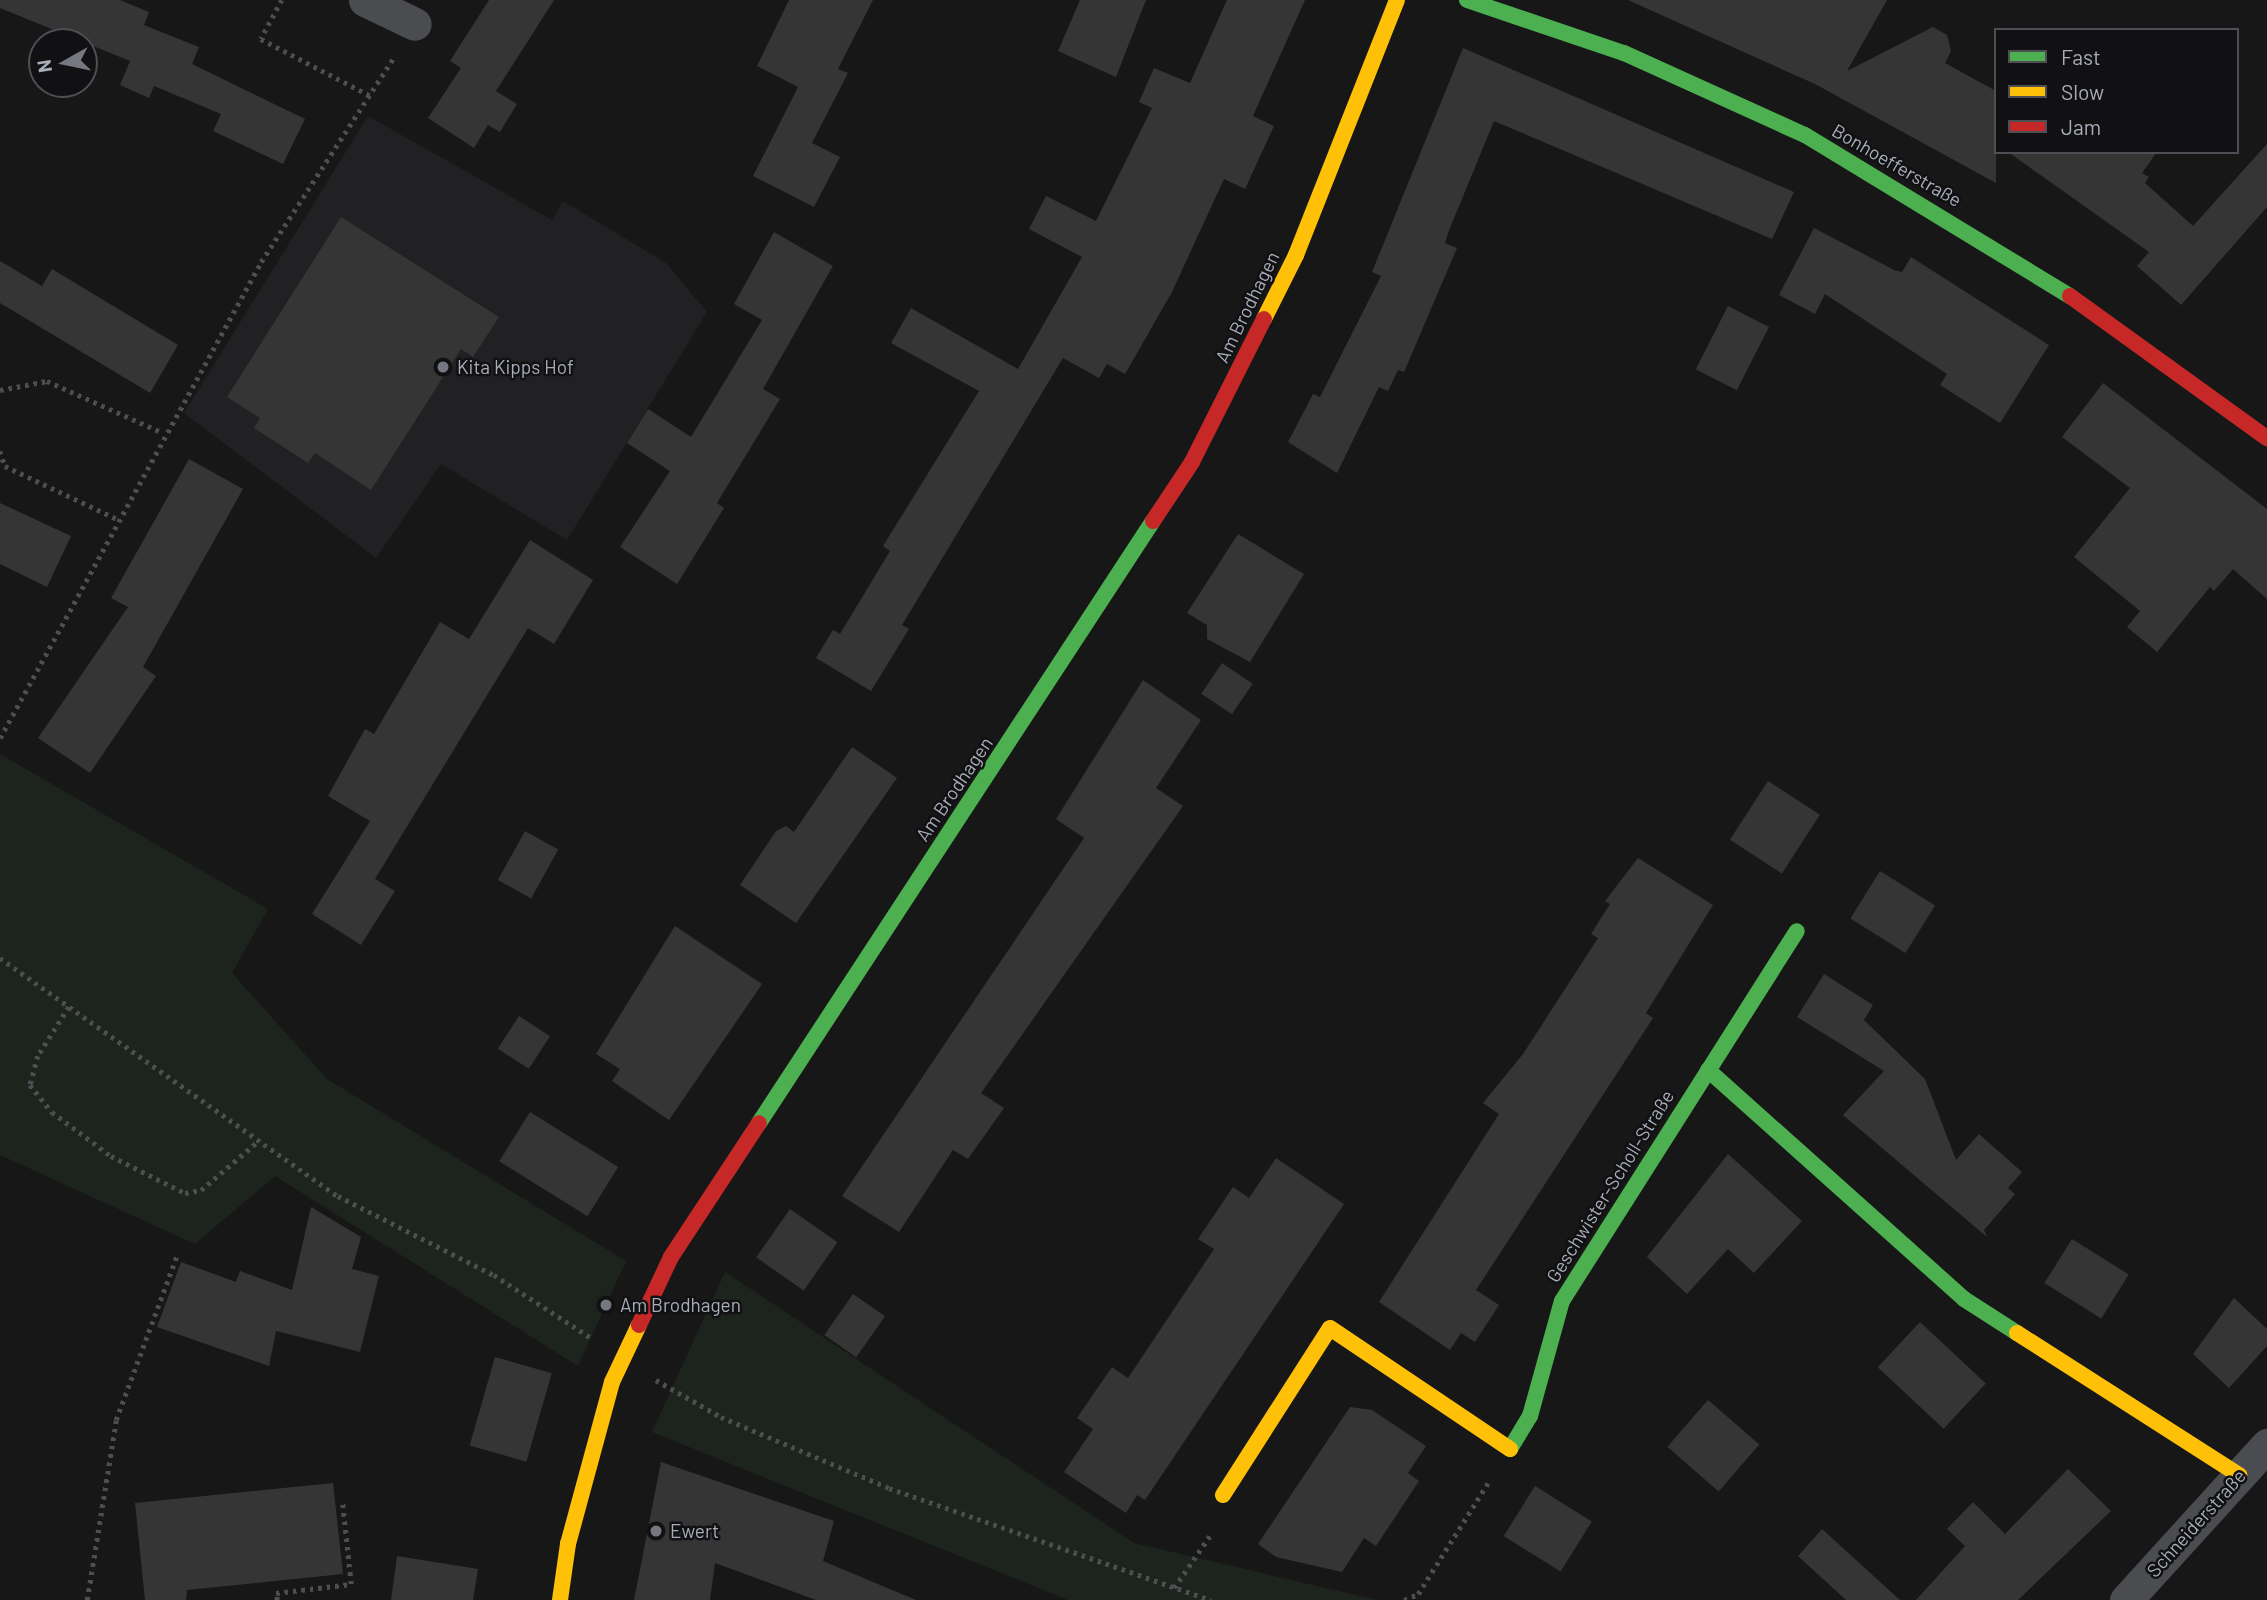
<!DOCTYPE html>
<meta charset="utf-8">
<style>
body{margin:0}
#map{position:relative;width:2267px;height:1600px;overflow:hidden;background:#171717;font-family:Barlow,sans-serif}
div>[style]{position:absolute}
.built>*{inset:0;background:#212123}
.green>*{inset:0;background:#1d241e}
.building>*{inset:0;background:#353536;transform-origin:0 0}
.path>*{height:4.5px;margin-top:-2.25px;transform-origin:0;background:repeating-linear-gradient(90deg,#4d4e52 0 3.5px,transparent 0 8.5px)}
.street>*{height:33px;margin:-16.5px;padding:0 16.5px;transform-origin:16.5px;border-radius:16.5px;background:#4b4c50}
.fast>*{height:16px;margin:-8px;padding:0 8px;transform-origin:8px;border-radius:8px;background:#4caf50}
.slow>*{height:16px;margin:-8px;padding:0 8px;transform-origin:8px;border-radius:8px;background:#ffc107}
.jam>*{height:16px;margin:-8px;padding:0 8px;transform-origin:8px;border-radius:8px;background:#c62828}
.dots>*{width:19px;height:19px;translate:-50% -50%;box-sizing:border-box;border:4px solid #111113;border-radius:50%}
span{translate:-50% -50%;white-space:nowrap;text-align:center;line-height:1.15;-webkit-text-stroke:5px #111113;paint-order:stroke}
.street-label{font-size:19px;color:#a8adb8}
.poi-label{font-size:19px;color:#a8adb8}
.left{translate:0 -50%;text-align:left}
.legend{position:absolute;left:1994px;top:28px;width:245px;height:126px;box-sizing:border-box;background:#111113;border:2px solid #4d4f55;margin:0;padding:9px 12px;list-style:none;font-size:21px;color:#a8adb8}
.legend li{display:flex;align-items:center;gap:14px;height:35px}
.legend b{width:35px;border:2px solid #4d4f55}
.north{position:absolute;left:28px;top:28px;width:70px;height:70px;box-sizing:border-box;background:#111113;border:2px solid #4d4f55;border-radius:50%;rotate:261deg;font-size:19px;font-weight:700;line-height:28px;text-align:center;color:#a8adb8}
.north::after{content:'';display:block;margin:auto;width:24px;height:32px;background:#757880;clip-path:polygon(50% 0,100% 100%,50% 72%,0 100%)}
</style>
<div id="map">
<div class="built">
<div style="clip-path:polygon(368px 116px,552px 220px,563px 201px,666px 263px,707px 312px,567px 540px,441px 464px,376px 558px,184px 413px)"></div>
</div>
<div class="green">
<div style="clip-path:polygon(0 754px,268px 909px,232px 973px,327px 1079px,626px 1261px,578px 1366px,275px 1176px,195px 1244px,0 1155px)"></div>
<div style="clip-path:polygon(725px 1272px,1134px 1543px,1377px 1600px,1068px 1600px,652px 1432px)"></div>
</div>
<div class="building">
<div style="clip-path:polygon(0 0,120px 0,149px 12px,144px 25px,199px 47px,192px 64px,305px 119px,283px 164px,213px 131px,221px 114px,154px 86px,149px 98px,120px 85px,130px 61px,0 8px)"></div>
<div style="clip-path:polygon(489px 0,554px 0,496px 91px,517px 104px,500px 132px,488px 125px,474px 148px,428px 118px,461px 68px,450px 61px)"></div>
<div style="clip-path:polygon(789px 0,873px 0,838px 69px,848px 73px,812px 143px,840px 157px,814px 207px,753px 176px,798px 87px,757px 66px)"></div>
<div style="clip-path:polygon(1080px 0,1146px 0,1116px 77px,1058px 51px)"></div>
<div style="clip-path:polygon(1227px 0,1305px 0,1253px 116px,1274px 126px,1245px 189px,1224px 179px,1172px 292px,1125px 374px,1107px 364px,1099px 378px,1063px 358px,902px 625px,909px 629px,871px 691px,816px 658px,833px 630px,840px 634px,890px 551px,883px 546px,979px 391px,891px 343px,911px 308px,1018px 369px,1082px 257px,1029px 229px,1046px 196px,1096px 221px,1152px 108px,1139px 102px,1154px 68px,1190px 83px)"></div>
<div style="clip-path:polygon(1628px 0,1887px 0,1847px 71px,1933px 27px,1947px 35px,1951px 51px,1945px 63px,1996px 91px,1996px 183px,1815px 84px)"></div>
<div style="clip-path:polygon(1463px 48px,1794px 192px,1772px 239px,1494px 121px,1448px 233px,1445px 243px,1457px 248px,1404px 372px,1398px 370px,1388px 391px,1379px 387px,1337px 473px,1288px 442px,1313px 394px,1320px 397px,1381px 276px,1372px 272px)"></div>
<div style="clip-path:polygon(2267px 144px,2267px 207px,2181px 305px,2137px 266px,2149px 252px,2008px 152px,2157px 152px,2142px 173px,2149px 177px,2145px 183px,2193px 226px)"></div>
<div style="clip-path:polygon(341px 217px,499px 317px,473px 357px,461px 349px,371px 490px,315px 453px,308px 463px,254px 428px,260px 418px,227px 397px)"></div>
<div style="clip-path:polygon(1814px 228px,1894px 270px,1902px 272px,1911px 257px,2049px 345px,2000px 423px,1940px 385px,1947px 374px,1825px 294px,1815px 314px,1779px 295px)"></div>
<div style="clip-path:polygon(774px 232px,833px 266px,763px 389px,780px 399px,717px 503px,724px 508px,677px 584px,620px 547px,670px 471px,627px 443px,648px 409px,691px 437px,762px 320px,734px 304px)"></div>
<div style="clip-path:polygon(0 261px,42px 286px,52px 269px,178px 345px,150px 393px,0 303px)"></div>
<div style="left:1728px;top:306px;width:46px;height:71px;rotate:27deg"></div>
<div style="clip-path:polygon(2103px 383px,2267px 509px,2267px 599px,2233px 569px,2214px 591px,2210px 587px,2157px 652px,2127px 627px,2140px 611px,2074px 557px,2130px 488px,2062px 437px)"></div>
<div style="clip-path:polygon(189px 459px,243px 489px,143px 667px,156px 676px,90px 773px,38px 738px,128px 607px,111px 598px)"></div>
<div style="clip-path:polygon(0 503px,71px 536px,47px 587px,0 564px)"></div>
<div style="clip-path:polygon(1238px 534px,1304px 574px,1250px 662px,1207px 639px,1207px 625px,1187px 613px)"></div>
<div style="clip-path:polygon(530px 540px,593px 580px,554px 644px,528px 628px,375px 879px,395px 891px,361px 945px,312px 914px,370px 821px,328px 796px,365px 729px,374px 734px,440px 622px,469px 639px)"></div>
<div style="left:1222px;top:663px;width:37px;height:37px;rotate:34deg"></div>
<div style="clip-path:polygon(1143px 680px,1201px 720px,1156px 788px,1183px 806px,981px 1093px,1004px 1108px,968px 1159px,953px 1150px,899px 1232px,842px 1196px,1084px 838px,1056px 819px)"></div>
<div style="clip-path:polygon(852px 747px,897px 778px,796px 923px,740px 885px,776px 831px,786px 826px,794px 832px)"></div>
<div style="left:1768px;top:781px;width:62px;height:70px;rotate:33deg"></div>
<div style="left:525px;top:831px;width:38px;height:56px;rotate:29deg"></div>
<div style="clip-path:polygon(1638px 858px,1713px 905px,1646px 1013px,1653px 1018px,1476px 1290px,1499px 1305px,1475px 1342px,1461px 1333px,1450px 1350px,1379px 1302px,1499px 1114px,1483px 1103px,1523px 1054px,1598px 938px,1591px 934px,1610px 904px,1605px 901px)"></div>
<div style="left:1880px;top:871px;width:65px;height:56px;rotate:32deg"></div>
<div style="clip-path:polygon(675px 926px,762px 984px,669px 1120px,612px 1081px,620px 1069px,596px 1054px)"></div>
<div style="clip-path:polygon(1824px 974px,1873px 1005px,1864px 1020px,1925px 1079px,1956px 1160px,1979px 1134px,2022px 1172px,2008px 1188px,2015px 1194px,1984px 1230px,1987px 1237px,1843px 1115px,1884px 1071px,1797px 1017px)"></div>
<div style="left:519px;top:1016px;width:37px;height:39px;rotate:33deg"></div>
<div style="left:530px;top:1112px;width:104px;height:58px;rotate:32deg"></div>
<div style="clip-path:polygon(1728px 1154px,1802px 1221px,1754px 1273px,1728px 1249px,1687px 1294px,1647px 1257px)"></div>
<div style="clip-path:polygon(1276px 1158px,1344px 1204px,1145px 1500px,1137px 1495px,1126px 1513px,1064px 1472px,1093px 1429px,1077px 1418px,1112px 1367px,1128px 1378px,1214px 1249px,1198px 1239px,1233px 1187px,1249px 1198px)"></div>
<div style="clip-path:polygon(311px 1207px,361px 1237px,352px 1269px,379px 1276px,360px 1352px,276px 1331px,269px 1366px,157px 1327px,181px 1262px,236px 1282px,240px 1271px,292px 1290px)"></div>
<div style="left:790px;top:1209px;width:58px;height:59px;rotate:35deg"></div>
<div style="left:2072px;top:1239px;width:67px;height:52px;rotate:32deg"></div>
<div style="left:853px;top:1294px;width:39px;height:50px;rotate:35deg"></div>
<div style="clip-path:polygon(2234px 1298px,2267px 1329px,2267px 1346px,2229px 1388px,2193px 1354px)"></div>
<div style="left:1920px;top:1322px;width:90px;height:62px;rotate:43deg"></div>
<div style="left:495px;top:1357px;width:59px;height:92px;rotate:16deg"></div>
<div style="left:1708px;top:1400px;width:68px;height:62px;rotate:41deg"></div>
<div style="clip-path:polygon(1350px 1407px,1372px 1410px,1426px 1446px,1408px 1473px,1419px 1481px,1376px 1546px,1364px 1538px,1342px 1572px,1276px 1557px,1258px 1544px)"></div>
<div style="clip-path:polygon(661px 1462px,834px 1521px,823px 1561px,916px 1600px,816px 1600px,715px 1563px,710px 1600px,634px 1600px)"></div>
<div style="clip-path:polygon(2068px 1469px,2111px 1511px,2018px 1600px,1916px 1600px,1965px 1546px,1947px 1529px,1973px 1502px,2005px 1534px)"></div>
<div style="clip-path:polygon(333px 1483px,343px 1574px,187px 1590px,186px 1600px,145px 1600px,135px 1503px)"></div>
<div style="left:1535px;top:1486px;width:67px;height:59px;rotate:32deg"></div>
<div style="clip-path:polygon(1822px 1529px,1900px 1600px,1846px 1600px,1798px 1556px)"></div>
<div style="clip-path:polygon(397px 1556px,478px 1569px,473px 1600px,391px 1600px)"></div>
</div>
<div class="path">
<div style="left:282px;top:0;width:44px;rotate:118.3deg"></div>
<div style="left:261px;top:39px;width:122px;rotate:27.4deg"></div>
<div style="left:0;top:390px;width:48px;rotate:-10.8deg"></div>
<div style="left:47px;top:381px;width:127px;rotate:24.1deg"></div>
<div style="left:0;top:451px;width:16px;rotate:72deg"></div>
<div style="left:5px;top:466px;width:124px;rotate:25.3deg"></div>
<div style="left:0;top:738px;width:543px;rotate:-61.26deg"></div>
<div style="left:261px;top:262px;width:244px;rotate:-57deg"></div>
<div style="left:0;top:958px;width:413px;rotate:35.2deg"></div>
<div style="left:338px;top:1196px;width:175px;rotate:26.9deg"></div>
<div style="left:494px;top:1275px;width:114px;rotate:32.9deg"></div>
<div style="left:69px;top:1007px;width:58px;rotate:122.3deg"></div>
<div style="left:38px;top:1056px;width:30px;rotate:105deg"></div>
<div style="left:30px;top:1085px;width:35px;rotate:51deg"></div>
<div style="left:52px;top:1112px;width:74px;rotate:36.7deg"></div>
<div style="left:111px;top:1156px;width:83px;rotate:26.6deg"></div>
<div style="left:185px;top:1193px;width:16px;rotate:-11deg"></div>
<div style="left:201px;top:1190px;width:72px;rotate:-40.5deg"></div>
<div style="left:656px;top:1380px;width:75px;rotate:29.6deg"></div>
<div style="left:721px;top:1417px;width:182px;rotate:22.9deg"></div>
<div style="left:889px;top:1488px;width:341px;rotate:19.2deg"></div>
<div style="left:1174px;top:1588px;width:65px;rotate:-55.6deg"></div>
<div style="left:87px;top:1600px;width:182px;rotate:-80.8deg"></div>
<div style="left:116px;top:1420px;width:176px;rotate:-69.7deg"></div>
<div style="left:277px;top:1600px;width:7px;rotate:-98deg"></div>
<div style="left:276px;top:1593px;width:76px;rotate:-6.8deg"></div>
<div style="left:351px;top:1584px;width:84px;rotate:-96.1deg"></div>
<div style="left:1404px;top:1600px;width:15px;rotate:-23deg"></div>
<div style="left:1418px;top:1594px;width:131px;rotate:-57.8deg"></div>
</div>
<div class="street">
<div style="left:365px;top:0;width:55px;rotate:25.6deg"></div>
<div style="left:2126px;top:1600px;width:210px;rotate:-47.7deg"></div>
</div>
<div class="fast">
<div style="left:1467px;top:0;width:166px;rotate:18.7deg"></div>
<div style="left:1624px;top:53px;width:199px;rotate:24.4deg"></div>
<div style="left:1805px;top:135px;width:310px;rotate:31.3deg"></div>
<div style="left:1708px;top:1070px;width:343px;rotate:41.8deg"></div>
<div style="left:1964px;top:1299px;width:63px;rotate:32.7deg"></div>
<div style="left:759px;top:1123px;width:719px;rotate:-56.8deg"></div>
<div style="left:1510px;top:1449px;width:39px;rotate:-59deg"></div>
<div style="left:1530px;top:1416px;width:119px;rotate:-74.5deg"></div>
<div style="left:1562px;top:1301px;width:438px;rotate:-57.6deg"></div>
</div>
<div class="slow">
<div style="left:1264px;top:319px;width:72px;rotate:-63.4deg"></div>
<div style="left:1296px;top:255px;width:274px;rotate:-68.4deg"></div>
<div style="left:2017px;top:1333px;width:264px;rotate:32.6deg"></div>
<div style="left:1223px;top:1495px;width:198px;rotate:-57.4deg"></div>
<div style="left:1330px;top:1328px;width:217px;rotate:33.9deg"></div>
<div style="left:560px;top:1600px;width:57px;rotate:-81.9deg"></div>
<div style="left:568px;top:1544px;width:168px;rotate:-74.8deg"></div>
<div style="left:612px;top:1382px;width:63px;rotate:-64.7deg"></div>
</div>
<div class="jam">
<div style="left:2070px;top:296px;width:243px;rotate:35.8deg"></div>
<div style="left:1153px;top:521px;width:71px;rotate:-56.5deg"></div>
<div style="left:1192px;top:462px;width:160px;rotate:-63.3deg"></div>
<div style="left:639px;top:1325px;width:75px;rotate:-64.8deg"></div>
<div style="left:671px;top:1257px;width:160px;rotate:-56.7deg"></div>
</div>
<div class="dots">
<div style="left:443px;top:367px;background:#757880"></div>
<div style="left:606px;top:1305px;background:#757880"></div>
<div style="left:656px;top:1531px;background:#757880"></div>
</div>
<div class="street-label">
<span style="left:1897px;top:165px;rotate:30deg">Bonhoefferstraße</span>
<span style="left:1247px;top:307px;rotate:-64deg">Am Brodhagen</span>
<span style="left:954px;top:789px;rotate:-56deg">Am Brodhagen</span>
<span style="left:1610px;top:1186px;rotate:-58deg">Geschwister-Scholl-Straße</span>
<span style="left:2196px;top:1523px;rotate:-48deg">Schneiderstraße</span>
</div>
<div class="poi-label">
<span class="left" style="left:457px;top:367px">Kita Kipps Hof</span>
<span class="left" style="left:620px;top:1305px">Am Brodhagen</span>
<span class="left" style="left:670px;top:1531px">Ewert</span>
</div>
<ul class="legend">
<li><b style="height:9px;background:#4caf50"></b>Fast</li>
<li><b style="height:9px;background:#ffc107"></b>Slow</li>
<li><b style="height:9px;background:#c62828"></b>Jam</li>
</ul>
<div class="north">N</div>
</div>
